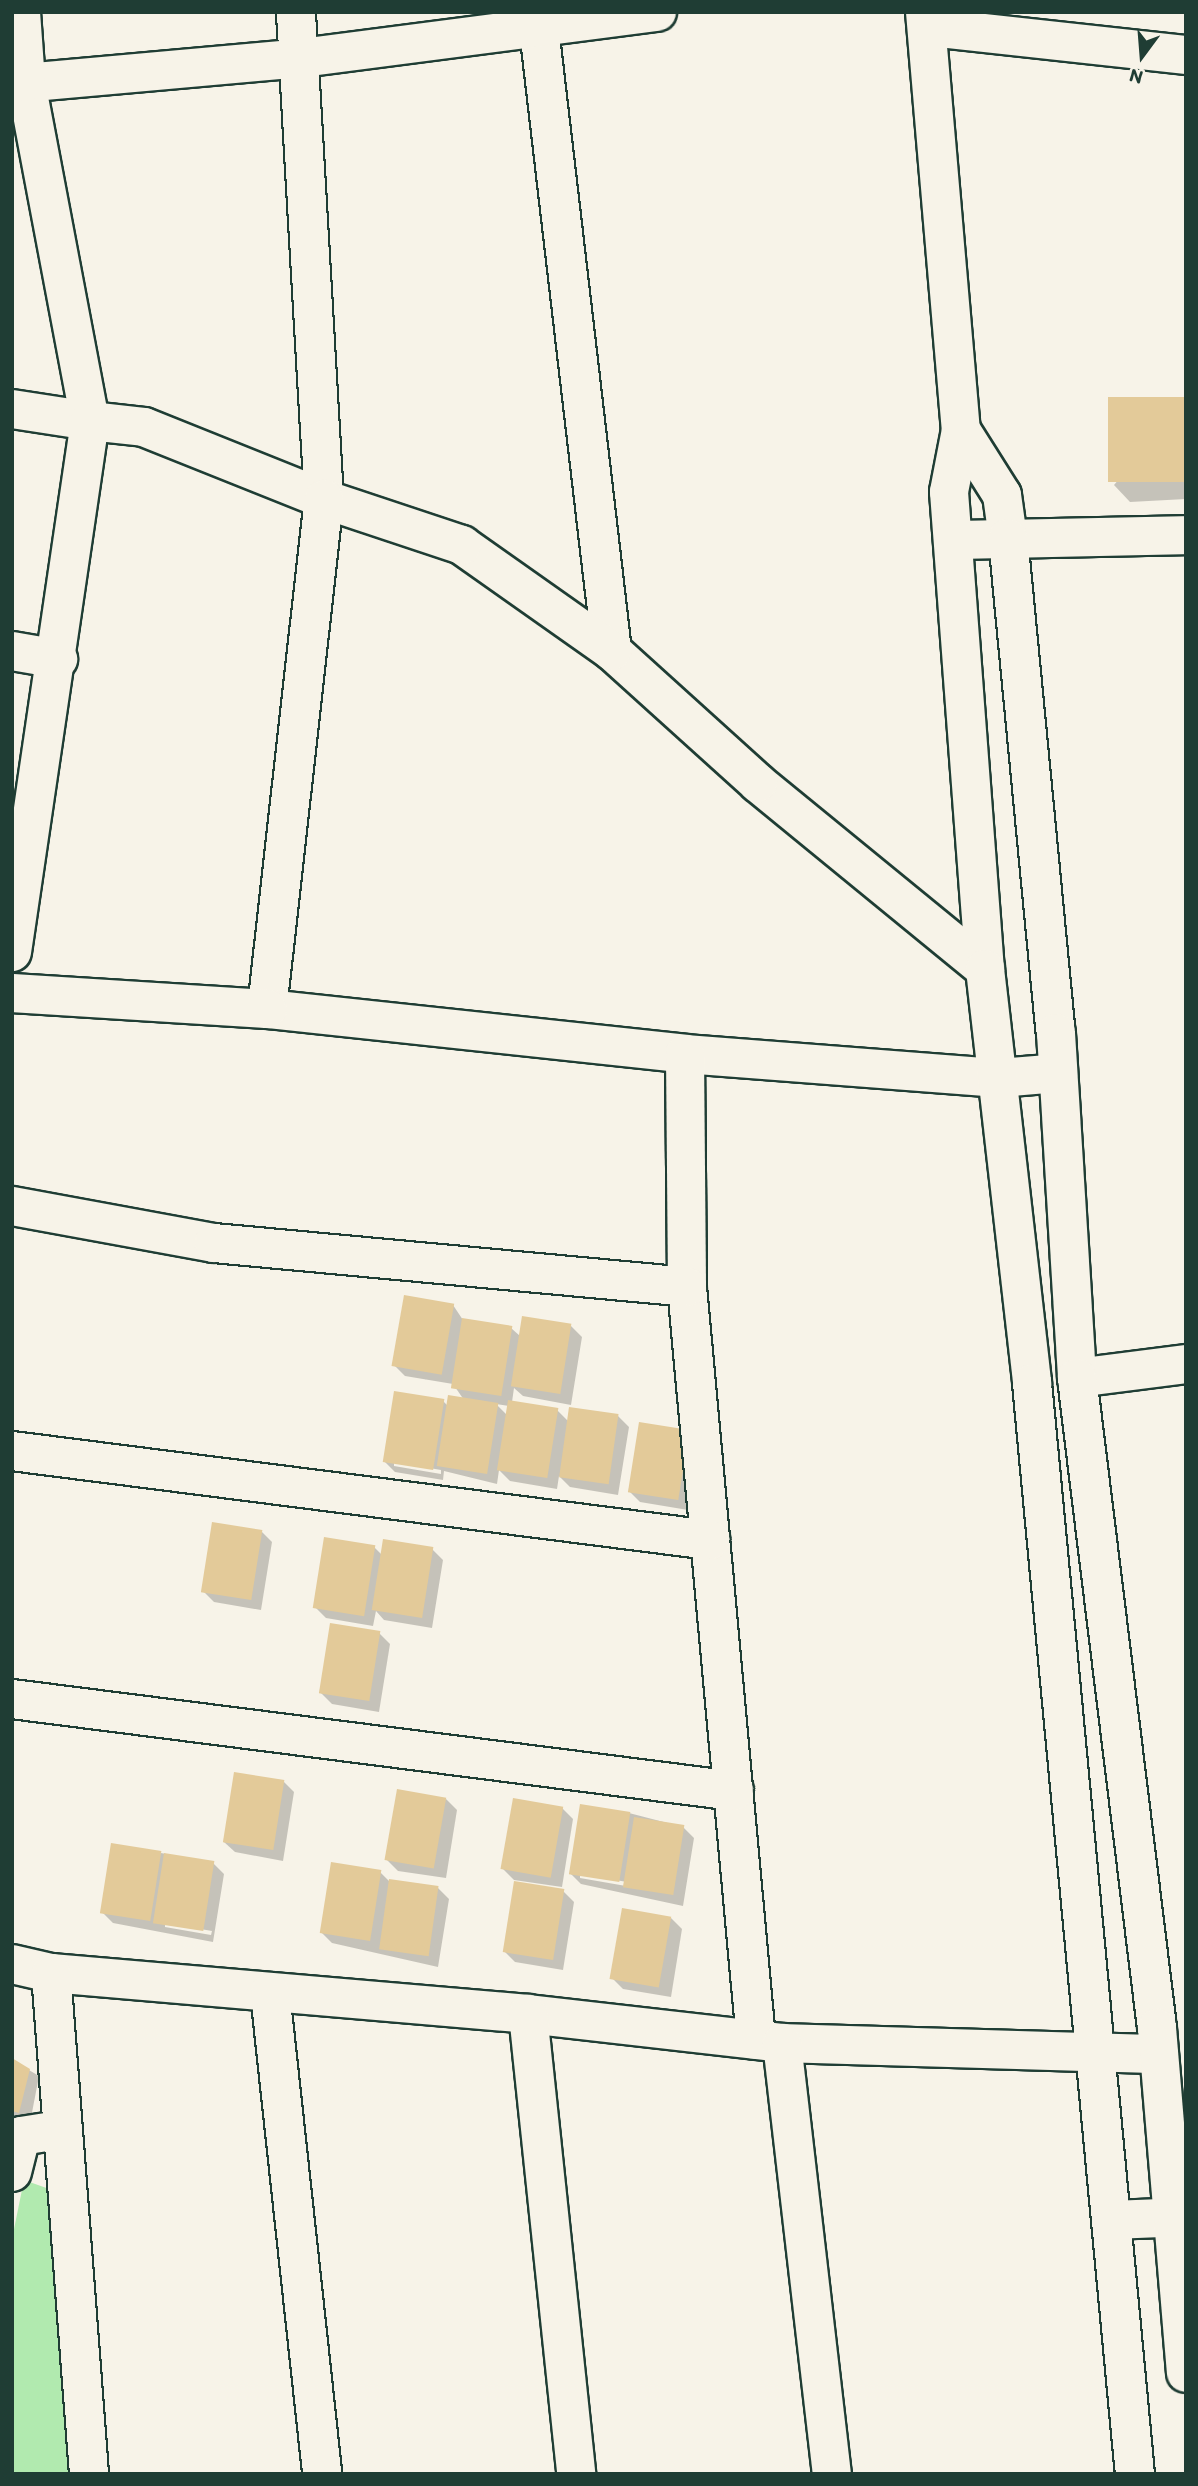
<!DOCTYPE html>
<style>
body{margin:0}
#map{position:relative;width:1198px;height:2486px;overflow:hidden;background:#f7f3e8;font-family:Itim,sans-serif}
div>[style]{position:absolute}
.green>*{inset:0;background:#b1eaaf}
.shadow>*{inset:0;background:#0003}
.building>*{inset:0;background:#e3ca99;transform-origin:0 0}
.roads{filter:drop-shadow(2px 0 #1f3d34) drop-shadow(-2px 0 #1f3d34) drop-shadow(0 2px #1f3d34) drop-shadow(0 -2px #1f3d34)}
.street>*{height:38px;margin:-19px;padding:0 19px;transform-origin:19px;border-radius:19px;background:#f7f3e8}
.secondary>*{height:38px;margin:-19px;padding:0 19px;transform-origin:19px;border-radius:19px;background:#f7f3e8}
span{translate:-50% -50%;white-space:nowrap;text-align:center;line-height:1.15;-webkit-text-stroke:5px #f7f3e8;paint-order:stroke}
.frame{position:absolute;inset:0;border:14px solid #1f3d34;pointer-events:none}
.north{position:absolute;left:1107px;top:21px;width:70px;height:70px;-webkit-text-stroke:5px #f7f3e8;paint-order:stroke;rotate:196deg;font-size:19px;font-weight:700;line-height:28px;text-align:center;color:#1f3d34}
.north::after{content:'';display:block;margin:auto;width:24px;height:32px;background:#1f3d34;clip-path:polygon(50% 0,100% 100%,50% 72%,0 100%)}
</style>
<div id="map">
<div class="green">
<div style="clip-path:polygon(24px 2180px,52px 2190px,69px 2474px,12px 2474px,12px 2239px)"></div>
</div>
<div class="shadow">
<div style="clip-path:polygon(1186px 399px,1186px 499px,1130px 502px,1114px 485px)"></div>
<div style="clip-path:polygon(evenodd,453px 1305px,463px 1320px,511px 1328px,520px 1336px,571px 1326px,582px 1337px,571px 1405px,523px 1396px,514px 1388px,512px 1402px,557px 1410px,568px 1421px,618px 1416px,629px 1427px,618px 1495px,570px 1487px,559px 1476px,557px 1489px,510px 1481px,499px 1470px,497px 1484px,444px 1471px,443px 1480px,395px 1472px,384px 1461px,443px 1401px,448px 1406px,464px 1400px,453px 1384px,405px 1376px,394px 1365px,453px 1305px,496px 1404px,509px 1406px,507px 1415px,496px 1404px,453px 1305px,394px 1462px,441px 1470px,441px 1474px,394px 1466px,394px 1462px)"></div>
<div style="clip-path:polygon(699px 1442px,688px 1510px,640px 1502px,629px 1491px)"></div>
<div style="clip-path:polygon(261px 1531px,272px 1542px,261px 1610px,214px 1602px,203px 1591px)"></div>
<div style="clip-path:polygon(374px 1547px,382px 1555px,432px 1549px,443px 1560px,432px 1628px,384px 1620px,376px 1611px,373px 1626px,326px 1618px,315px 1607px)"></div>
<div style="clip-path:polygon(379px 1633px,390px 1644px,379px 1712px,332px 1704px,321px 1693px)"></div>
<div style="clip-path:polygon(283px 1781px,294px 1792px,283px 1861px,235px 1852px,224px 1842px)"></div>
<div style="clip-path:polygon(446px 1799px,457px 1810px,446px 1878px,398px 1871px,387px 1860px)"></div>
<div style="clip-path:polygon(562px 1808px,573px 1819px,562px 1887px,514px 1880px,503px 1869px)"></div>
<div style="clip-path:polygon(evenodd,629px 1813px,683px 1827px,694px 1838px,683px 1906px,581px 1884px,570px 1873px,629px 1813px,580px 1874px,627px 1882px,626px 1886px,580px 1878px,580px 1874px)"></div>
<div style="clip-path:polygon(evenodd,161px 1853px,213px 1863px,224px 1874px,213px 1942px,113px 1923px,102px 1912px,161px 1853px,165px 1923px,212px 1931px,211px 1935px,165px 1927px,165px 1923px)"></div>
<div style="clip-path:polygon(380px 1872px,390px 1882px,438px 1888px,449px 1899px,438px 1967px,332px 1943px,321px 1932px)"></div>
<div style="clip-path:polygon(563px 1891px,574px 1902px,563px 1970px,515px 1962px,504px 1951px)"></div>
<div style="clip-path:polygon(671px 1918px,682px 1929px,671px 1997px,623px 1989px,612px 1978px)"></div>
<div style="clip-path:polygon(12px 2060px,39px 2076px,30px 2123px,12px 2118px)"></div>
</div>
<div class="building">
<div style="left:1186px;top:397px;width:85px;height:78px;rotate:90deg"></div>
<div style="left:404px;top:1295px;width:51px;height:72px;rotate:10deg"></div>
<div style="left:522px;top:1316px;width:50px;height:71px;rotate:9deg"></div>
<div style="left:462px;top:1318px;width:51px;height:71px;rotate:9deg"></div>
<div style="left:394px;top:1391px;width:51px;height:72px;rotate:9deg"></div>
<div style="left:448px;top:1395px;width:51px;height:72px;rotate:9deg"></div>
<div style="left:508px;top:1400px;width:51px;height:71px;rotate:9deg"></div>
<div style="left:569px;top:1407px;width:50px;height:71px;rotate:8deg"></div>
<div style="left:639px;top:1422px;width:51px;height:71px;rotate:9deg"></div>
<div style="left:212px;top:1522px;width:51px;height:71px;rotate:9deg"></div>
<div style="left:324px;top:1537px;width:52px;height:72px;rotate:9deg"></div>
<div style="left:383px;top:1539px;width:51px;height:72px;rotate:9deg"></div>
<div style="left:330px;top:1623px;width:51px;height:71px;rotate:9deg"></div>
<div style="left:234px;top:1772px;width:51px;height:71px;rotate:9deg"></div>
<div style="left:397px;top:1789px;width:50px;height:72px;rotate:10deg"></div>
<div style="left:513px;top:1798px;width:51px;height:72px;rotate:10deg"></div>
<div style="left:580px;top:1804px;width:51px;height:71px;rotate:9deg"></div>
<div style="left:634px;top:1817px;width:51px;height:71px;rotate:9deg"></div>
<div style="left:111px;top:1843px;width:51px;height:71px;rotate:9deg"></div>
<div style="left:164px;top:1853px;width:51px;height:71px;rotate:9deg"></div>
<div style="left:331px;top:1862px;width:51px;height:72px;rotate:9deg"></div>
<div style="left:389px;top:1879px;width:50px;height:71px;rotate:8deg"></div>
<div style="left:514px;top:1881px;width:51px;height:72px;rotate:9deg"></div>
<div style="left:622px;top:1908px;width:50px;height:72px;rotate:10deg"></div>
<div style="clip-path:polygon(12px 2058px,30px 2069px,19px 2113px,12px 2111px)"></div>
</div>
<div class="roads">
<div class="street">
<div style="left:537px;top:12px;width:643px;rotate:83.31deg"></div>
<div style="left:929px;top:27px;width:259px;rotate:6.2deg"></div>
<div style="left:12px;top:84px;width:291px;rotate:-5.1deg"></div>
<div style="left:302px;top:58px;width:358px;rotate:-7.4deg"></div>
<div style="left:12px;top:409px;width:79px;rotate:8.7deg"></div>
<div style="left:90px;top:421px;width:345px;rotate:-100.7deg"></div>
<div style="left:26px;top:82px;width:70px;rotate:-94.1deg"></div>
<div style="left:953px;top:540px;width:233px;rotate:-1.2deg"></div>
<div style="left:12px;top:651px;width:47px;rotate:9.9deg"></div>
<div style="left:12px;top:952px;width:537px;rotate:-81.64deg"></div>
<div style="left:90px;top:421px;width:54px;rotate:6.3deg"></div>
<div style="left:144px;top:427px;width:194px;rotate:21.8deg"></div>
<div style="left:324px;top:499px;width:488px;rotate:-93.3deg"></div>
<div style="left:985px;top:969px;width:293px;rotate:-140.7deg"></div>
<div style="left:758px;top:783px;width:197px;rotate:-137.9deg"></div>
<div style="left:612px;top:651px;width:184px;rotate:-144.8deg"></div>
<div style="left:462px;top:545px;width:145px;rotate:-161.6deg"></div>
<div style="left:324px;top:499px;width:513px;rotate:96.38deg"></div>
<div style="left:267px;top:1009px;width:420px;rotate:6.1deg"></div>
<div style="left:685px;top:1054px;width:315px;rotate:4.4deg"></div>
<div style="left:999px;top:1078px;width:59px;rotate:-4.8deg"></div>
<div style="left:12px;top:993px;width:256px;rotate:3.6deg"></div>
<div style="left:685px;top:1054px;width:233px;rotate:89.5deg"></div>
<div style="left:687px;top:1287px;width:756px;rotate:84.76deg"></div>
<div style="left:12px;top:1206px;width:205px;rotate:10.4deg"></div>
<div style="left:214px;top:1243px;width:475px;rotate:5.3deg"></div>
<div style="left:1077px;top:1378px;width:110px;rotate:-7.3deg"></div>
<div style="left:12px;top:1451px;width:704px;rotate:7.27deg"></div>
<div style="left:12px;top:1699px;width:728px;rotate:7.26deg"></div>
<div style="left:12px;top:1964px;width:40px;rotate:13deg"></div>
<div style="left:51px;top:1973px;width:479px;rotate:4.9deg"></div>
<div style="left:528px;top:2014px;width:256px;rotate:6.5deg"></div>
<div style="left:782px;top:2043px;width:377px;rotate:1.7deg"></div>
<div style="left:51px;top:1973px;width:502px;rotate:85.66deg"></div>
<div style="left:270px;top:1993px;width:484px;rotate:83.8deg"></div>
<div style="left:528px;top:2014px;width:462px;rotate:84deg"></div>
<div style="left:782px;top:2043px;width:434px;rotate:83.4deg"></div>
<div style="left:12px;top:2172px;width:37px;rotate:-76deg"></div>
<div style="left:21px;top:2136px;width:37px;rotate:-9deg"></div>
<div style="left:1112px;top:2220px;width:74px;rotate:-2.3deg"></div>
</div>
<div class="secondary">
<div style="left:925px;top:12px;width:420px;rotate:85.1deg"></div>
<div style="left:961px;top:430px;width:63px;rotate:101deg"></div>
<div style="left:949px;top:492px;width:478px;rotate:85.7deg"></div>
<div style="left:985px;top:969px;width:417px;rotate:83.5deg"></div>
<div style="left:1032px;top:1383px;width:1096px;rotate:84.61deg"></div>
<div style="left:961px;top:430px;width:77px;rotate:57.8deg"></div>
<div style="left:1002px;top:495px;width:43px;rotate:82.1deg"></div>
<div style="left:1008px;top:538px;width:497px;rotate:84.5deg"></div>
<div style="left:1056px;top:1033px;width:346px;rotate:86.5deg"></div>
<div style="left:1077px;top:1378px;width:655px;rotate:82.98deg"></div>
<div style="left:1157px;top:2028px;width:346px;rotate:85.2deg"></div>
</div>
</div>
<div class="frame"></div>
<div class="north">N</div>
</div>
